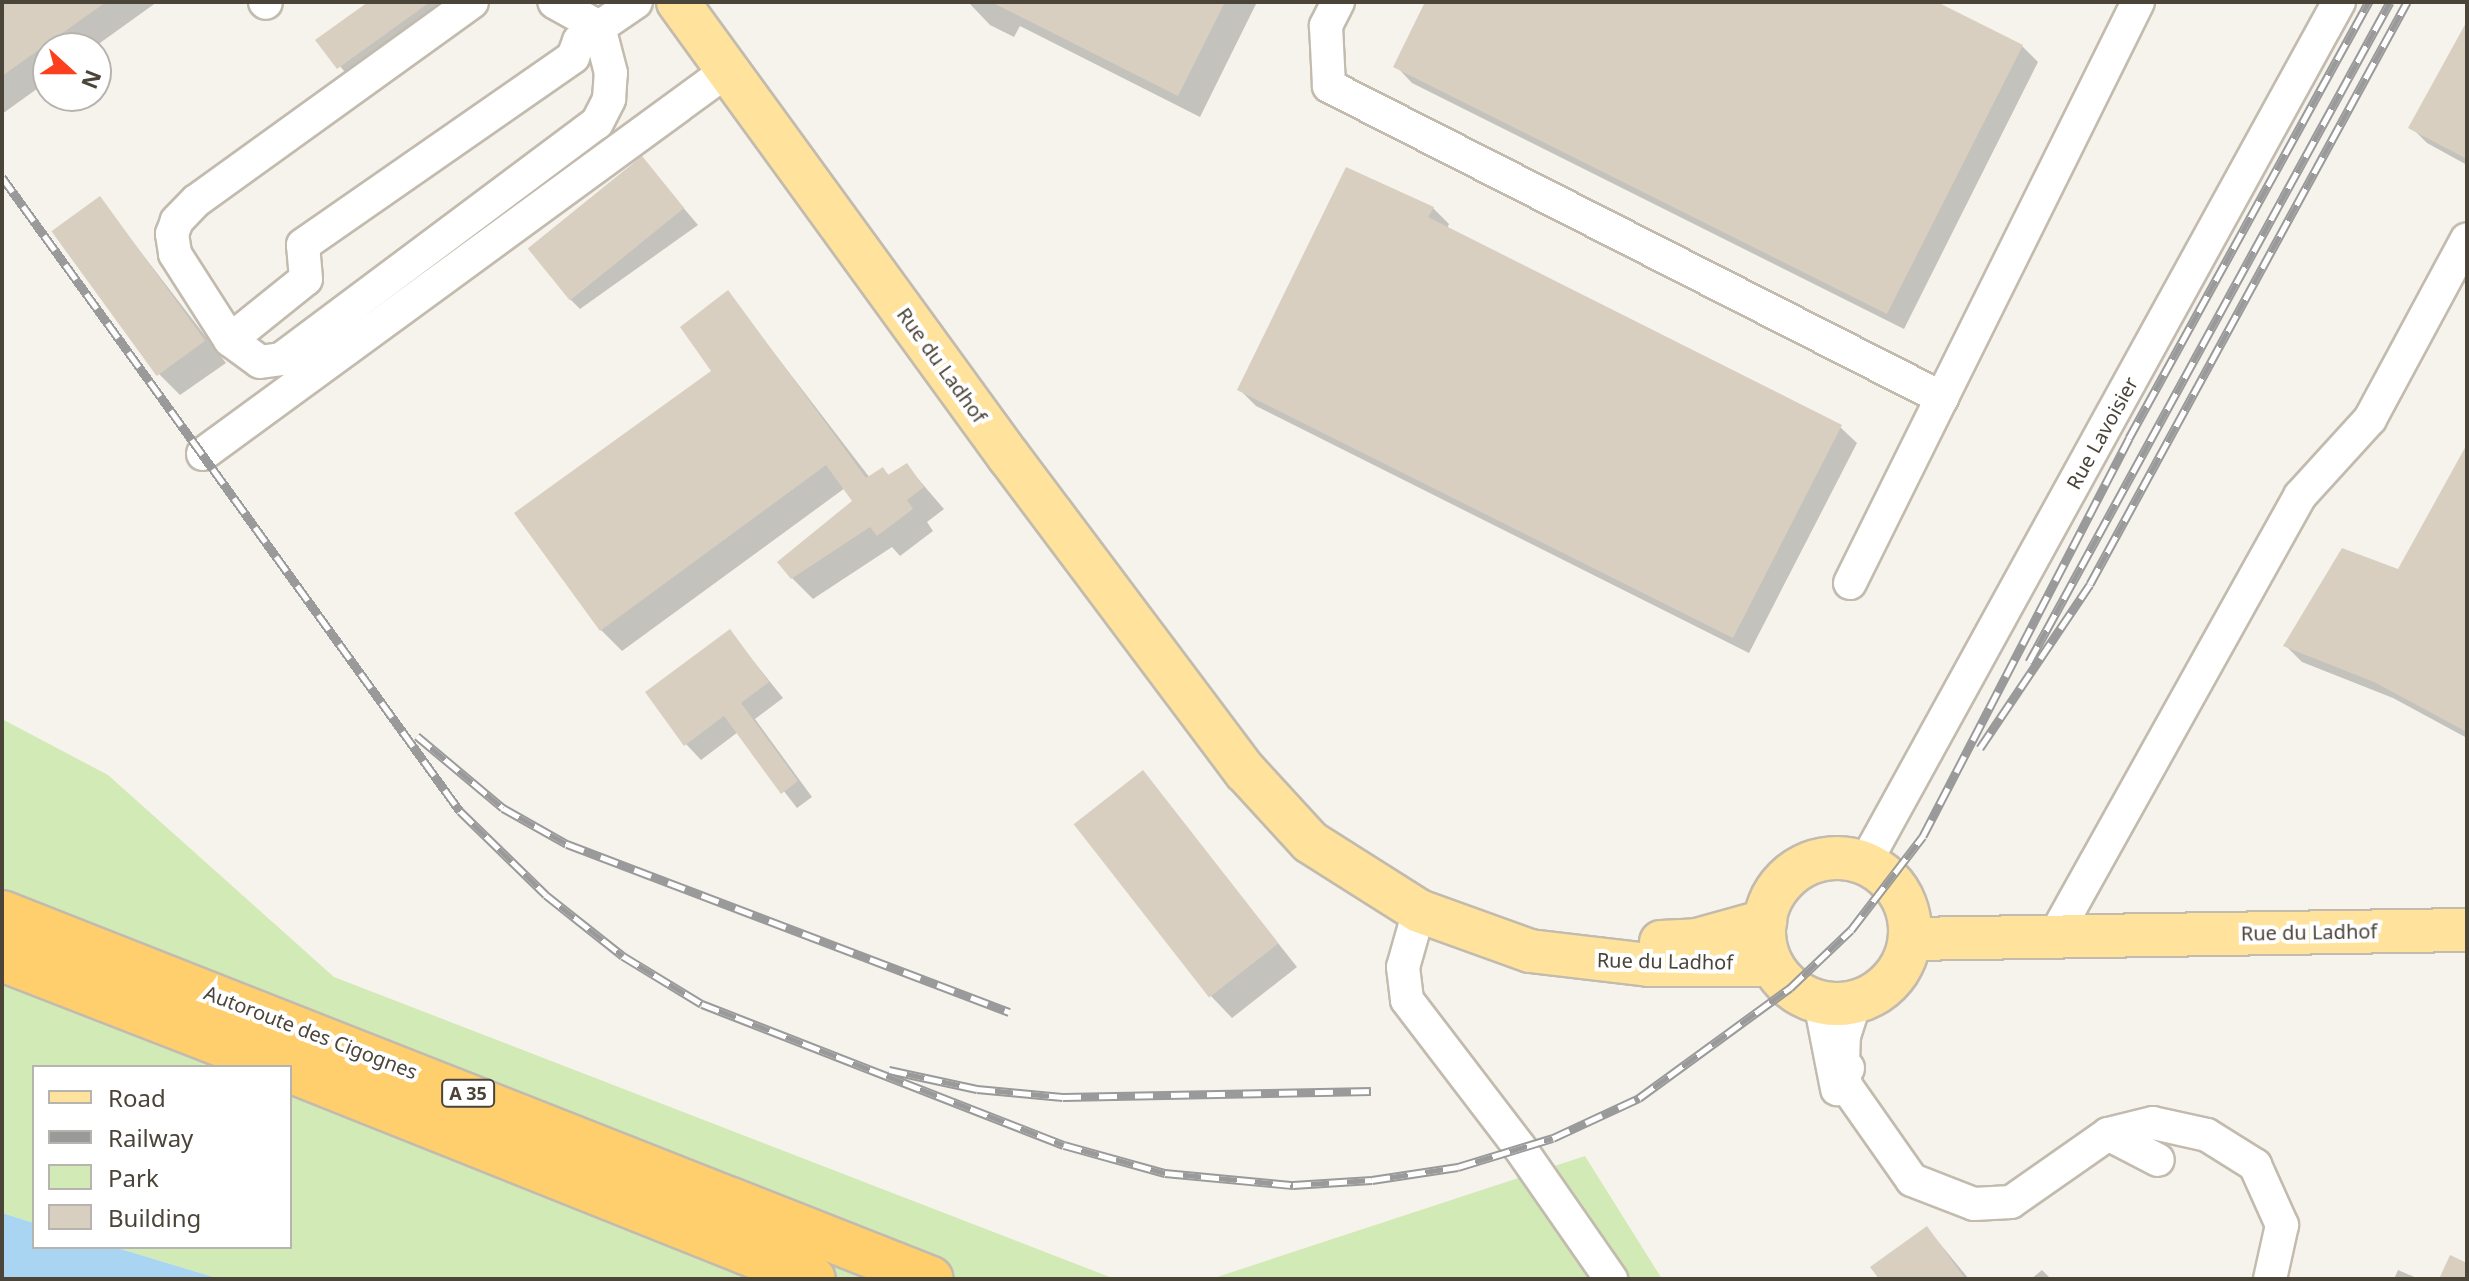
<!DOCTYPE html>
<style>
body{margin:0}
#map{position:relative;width:2469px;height:1281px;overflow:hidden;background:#f6f3ec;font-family:"Noto Sans",sans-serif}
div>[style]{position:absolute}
.green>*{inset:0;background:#d2eab5}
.water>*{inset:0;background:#a9d4f2}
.shadow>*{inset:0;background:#0003}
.building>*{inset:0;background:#d8cfc1;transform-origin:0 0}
.roads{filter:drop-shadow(2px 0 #c2bbae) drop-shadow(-2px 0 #c2bbae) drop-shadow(0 2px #c2bbae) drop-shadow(0 -2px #c2bbae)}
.minor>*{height:32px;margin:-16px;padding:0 16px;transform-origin:16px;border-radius:16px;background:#fff}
.major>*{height:42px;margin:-21px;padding:0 21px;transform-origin:21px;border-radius:21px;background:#ffe39c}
.major>.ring{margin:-21px;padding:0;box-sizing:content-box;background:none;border:42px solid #ffe39c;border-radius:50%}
.highway>*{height:44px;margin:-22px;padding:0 22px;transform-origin:22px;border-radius:22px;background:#ffcf6e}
.rail>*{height:9px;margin-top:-4.5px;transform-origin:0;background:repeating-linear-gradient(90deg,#fff 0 18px,#9a9a9a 0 36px);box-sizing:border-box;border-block:2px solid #9a9a9a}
span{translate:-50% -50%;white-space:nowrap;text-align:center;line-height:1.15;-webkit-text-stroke:8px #fff;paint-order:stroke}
.shield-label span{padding:2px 6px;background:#fff;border:2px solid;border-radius:6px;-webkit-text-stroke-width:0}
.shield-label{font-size:18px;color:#4b4439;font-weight:700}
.street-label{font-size:20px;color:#4b4439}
.frame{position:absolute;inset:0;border:4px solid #4b4439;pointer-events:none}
.legend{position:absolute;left:32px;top:1065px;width:260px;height:184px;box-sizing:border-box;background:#fff;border:2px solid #b7b4b0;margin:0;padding:10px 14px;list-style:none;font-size:24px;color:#4b4439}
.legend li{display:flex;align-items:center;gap:16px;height:40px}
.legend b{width:40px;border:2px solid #b7b4b0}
.north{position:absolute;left:32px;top:32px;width:80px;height:80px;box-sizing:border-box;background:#fff;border:2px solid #b7b4b0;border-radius:50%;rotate:111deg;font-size:22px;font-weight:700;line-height:32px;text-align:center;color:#4b4439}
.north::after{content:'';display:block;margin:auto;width:28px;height:36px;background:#fc3f1d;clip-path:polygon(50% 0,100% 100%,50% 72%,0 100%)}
</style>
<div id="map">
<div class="green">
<div style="clip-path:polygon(2px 719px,108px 775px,334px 977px,1115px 1279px,220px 1279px,114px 1247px,290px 1247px,290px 1067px,34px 1067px,34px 1223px,2px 1213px)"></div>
<div style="clip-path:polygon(1585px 1156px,1662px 1279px,1211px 1279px)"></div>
</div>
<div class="water">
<div style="clip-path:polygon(2px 1213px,34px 1223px,34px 1247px,114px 1247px,220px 1279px,2px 1279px)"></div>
</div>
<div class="shadow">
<div style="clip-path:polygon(2px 2px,157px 2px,93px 48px,48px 48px,48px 81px,2px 114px)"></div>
<div style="clip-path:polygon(371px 2px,468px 2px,355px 84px,318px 40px)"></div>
<div style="clip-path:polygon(955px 2px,1257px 2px,1200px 117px,1020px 26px,1014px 37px,990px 25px,970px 4px)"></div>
<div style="clip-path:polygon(1427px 2px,1933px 2px,2022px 46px,2038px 62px,1904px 329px,1412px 83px,1396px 66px)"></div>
<div style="clip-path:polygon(2467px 25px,2467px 165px,2427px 143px,2411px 127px)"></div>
<div style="clip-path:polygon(642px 159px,698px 225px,580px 309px,564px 293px)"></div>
<div style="clip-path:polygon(100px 199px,226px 363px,180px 395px,159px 374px)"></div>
<div style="clip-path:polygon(1433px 208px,1449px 224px,1447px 229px,1840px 427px,1857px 443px,1749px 653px,1256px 406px,1239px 389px)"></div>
<div style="clip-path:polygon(728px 293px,870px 478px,882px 469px,890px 476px,907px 466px,944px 509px,927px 522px,933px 531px,900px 556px,892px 547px,813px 599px,792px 578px,855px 501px,845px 488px,622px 651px,601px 630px,714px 371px)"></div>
<div style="clip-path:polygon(2467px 448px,2467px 738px,2393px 698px,2302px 662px,2286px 646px,2399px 572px)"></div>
<div style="clip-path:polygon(730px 632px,783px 698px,755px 719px,812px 797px,797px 808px,738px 732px,701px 760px,686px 744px)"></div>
<div style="clip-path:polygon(1143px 773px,1297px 967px,1232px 1018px,1211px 996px)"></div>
<div style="clip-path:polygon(1927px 1228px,1969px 1279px,1881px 1279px)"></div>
<div style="clip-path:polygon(2042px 1270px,2051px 1279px,2031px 1279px)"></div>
<div style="clip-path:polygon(2398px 1270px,2419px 1279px,2394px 1279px)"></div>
</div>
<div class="building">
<div style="clip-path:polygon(2px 2px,106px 2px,2px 76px)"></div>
<div style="clip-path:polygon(368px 2px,430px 2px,337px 69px,315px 40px)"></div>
<div style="clip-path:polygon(991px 2px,1225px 2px,1178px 96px)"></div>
<div style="clip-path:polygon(1425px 2px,1937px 2px,2023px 45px,1887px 314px,1393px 67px)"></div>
<div style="clip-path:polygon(2467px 21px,2467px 159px,2408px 128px)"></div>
<div style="left:642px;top:156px;width:67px;height:147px;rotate:51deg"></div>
<div style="clip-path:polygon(1346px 167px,1434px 207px,1428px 217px,1842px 425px,1733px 638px,1237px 390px)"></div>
<div style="left:100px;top:196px;width:179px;height:60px;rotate:54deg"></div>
<div style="clip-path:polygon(728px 290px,866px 478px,883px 467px,888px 475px,907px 463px,924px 487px,907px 500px,913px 509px,877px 536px,870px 527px,791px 579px,777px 562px,852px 501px,826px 465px,600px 631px,514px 513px,711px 371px,680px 327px)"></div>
<div style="clip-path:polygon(2467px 444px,2467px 732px,2374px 682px,2283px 646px,2342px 548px,2398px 569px)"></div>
<div style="clip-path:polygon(730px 629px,769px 682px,741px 703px,798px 781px,781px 794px,724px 716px,684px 746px,645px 692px)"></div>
<div style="left:1143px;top:770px;width:220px;height:88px;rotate:52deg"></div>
<div style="clip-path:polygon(1927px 1226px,1965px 1279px,1879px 1279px,1870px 1267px)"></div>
<div style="clip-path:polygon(2450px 1255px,2467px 1263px,2467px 1279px,2439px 1279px)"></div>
</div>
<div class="roads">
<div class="minor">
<div style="left:265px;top:2px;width:1px;rotate:45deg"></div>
<div style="left:472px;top:2px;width:340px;rotate:144.2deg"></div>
<div style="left:196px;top:201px;width:28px;rotate:134deg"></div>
<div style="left:177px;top:221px;width:14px;rotate:111deg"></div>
<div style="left:172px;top:234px;width:20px;rotate:81deg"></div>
<div style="left:175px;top:254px;width:102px;rotate:57.4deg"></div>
<div style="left:230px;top:340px;width:37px;rotate:36deg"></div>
<div style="left:260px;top:362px;width:21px;rotate:-8deg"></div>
<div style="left:281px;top:359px;width:394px;rotate:-36.8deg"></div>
<div style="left:597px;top:123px;width:27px;rotate:-63deg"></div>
<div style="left:609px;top:99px;width:26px;rotate:-86deg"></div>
<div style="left:611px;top:73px;width:48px;rotate:-104.6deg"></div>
<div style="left:599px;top:27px;width:51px;rotate:-150.9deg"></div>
<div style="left:1338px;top:2px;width:27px;rotate:117deg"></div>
<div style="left:1326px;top:26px;width:60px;rotate:87.1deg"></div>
<div style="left:1329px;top:86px;width:688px;rotate:26.97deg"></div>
<div style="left:230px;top:340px;width:97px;rotate:-38.8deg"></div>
<div style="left:306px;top:279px;width:34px;rotate:-95deg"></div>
<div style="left:303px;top:245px;width:329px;rotate:-34.8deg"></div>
<div style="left:573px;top:57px;width:17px;rotate:-69deg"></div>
<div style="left:579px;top:41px;width:69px;rotate:-34.4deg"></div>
<div style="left:203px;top:454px;width:650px;rotate:-36.18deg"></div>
<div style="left:1850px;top:583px;width:648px;rotate:-63.63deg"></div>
<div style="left:1865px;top:863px;width:983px;rotate:-61.17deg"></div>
<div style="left:1419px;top:911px;width:58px;rotate:105.9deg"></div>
<div style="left:1403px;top:967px;width:33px;rotate:83deg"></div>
<div style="left:1407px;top:1000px;width:186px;rotate:52.6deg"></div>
<div style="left:1520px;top:1148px;width:160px;rotate:55.2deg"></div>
<div style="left:2054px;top:937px;width:505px;rotate:-60.85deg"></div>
<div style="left:2300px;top:496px;width:104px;rotate:-47.7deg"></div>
<div style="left:2370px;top:419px;width:204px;rotate:-61.7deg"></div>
<div style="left:1820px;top:1002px;width:89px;rotate:78.9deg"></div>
<div style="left:1843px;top:1062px;width:24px;rotate:83deg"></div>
<div style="left:1846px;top:1086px;width:115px;rotate:54.9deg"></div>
<div style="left:1912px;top:1180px;width:66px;rotate:21.2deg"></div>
<div style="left:1974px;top:1204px;width:37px;rotate:-3deg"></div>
<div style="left:2011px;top:1202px;width:118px;rotate:-35deg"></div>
<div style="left:2108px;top:1134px;width:46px;rotate:-13.7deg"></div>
<div style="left:2153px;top:1123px;width:55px;rotate:12.5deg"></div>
<div style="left:2207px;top:1135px;width:57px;rotate:32deg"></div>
<div style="left:2255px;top:1165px;width:66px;rotate:65.8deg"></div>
<div style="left:2282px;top:1225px;width:55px;rotate:102.5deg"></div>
<div style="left:1848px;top:1068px;width:8px;rotate:-130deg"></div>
<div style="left:1843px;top:1062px;width:26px;rotate:-88deg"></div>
<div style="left:1844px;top:1036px;width:38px;rotate:-72deg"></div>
<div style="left:2108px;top:1134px;width:56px;rotate:27.5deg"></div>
</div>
<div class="major">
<div style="left:678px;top:2px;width:563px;rotate:53.97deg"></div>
<div style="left:1009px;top:457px;width:393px;rotate:53.1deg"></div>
<div style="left:1245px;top:771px;width:96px;rotate:47.5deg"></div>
<div style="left:1310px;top:842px;width:129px;rotate:32.3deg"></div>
<div style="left:1419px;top:911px;width:118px;rotate:19.8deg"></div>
<div style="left:1530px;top:951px;width:120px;rotate:6.7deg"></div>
<div style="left:1649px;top:965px;width:123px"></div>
<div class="ring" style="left:1764px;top:858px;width:104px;height:104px"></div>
<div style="left:1910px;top:939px;width:557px;rotate:-0.93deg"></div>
<div style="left:1661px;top:942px;width:36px;rotate:-3deg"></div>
<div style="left:1697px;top:940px;width:71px;rotate:-15.6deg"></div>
</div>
<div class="highway">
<div style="left:2px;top:913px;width:998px;rotate:21.5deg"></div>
<div style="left:2px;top:959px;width:299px;rotate:21.2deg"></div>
<div style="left:290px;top:1070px;width:563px;rotate:21.78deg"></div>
</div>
</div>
<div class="rail">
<div style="left:2px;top:177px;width:782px;rotate:54.16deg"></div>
<div style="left:460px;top:811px;width:120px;rotate:44.3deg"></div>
<div style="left:546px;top:895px;width:98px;rotate:38.4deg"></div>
<div style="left:623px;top:956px;width:92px;rotate:31.3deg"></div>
<div style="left:702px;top:1004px;width:388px;rotate:21.3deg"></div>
<div style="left:1064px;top:1145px;width:105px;rotate:15.5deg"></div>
<div style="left:1165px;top:1173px;width:129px;rotate:5.4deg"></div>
<div style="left:1293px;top:1185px;width:79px;rotate:-3.6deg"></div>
<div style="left:1372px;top:1180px;width:87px;rotate:-8.6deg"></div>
<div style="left:1458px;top:1167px;width:99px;rotate:-17deg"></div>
<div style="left:1553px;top:1138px;width:95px;rotate:-24.9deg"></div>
<div style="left:1639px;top:1098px;width:187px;rotate:-36.1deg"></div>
<div style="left:1790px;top:988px;width:84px;rotate:-43.6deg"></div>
<div style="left:1851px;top:930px;width:118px;rotate:-52.5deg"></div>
<div style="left:1923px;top:836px;width:448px;rotate:-62.6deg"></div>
<div style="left:2129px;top:438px;width:498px;rotate:-61.2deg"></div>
<div style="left:2029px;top:662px;width:752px;rotate:-61.32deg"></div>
<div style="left:417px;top:736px;width:112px;rotate:39.9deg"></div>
<div style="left:503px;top:808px;width:73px;rotate:29.4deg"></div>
<div style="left:567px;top:844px;width:473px;rotate:20.8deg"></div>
<div style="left:1980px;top:748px;width:197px;rotate:-56.1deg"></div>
<div style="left:2090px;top:584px;width:663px;rotate:-61.42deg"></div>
<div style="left:889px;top:1070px;width:90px;rotate:12.2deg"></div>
<div style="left:977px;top:1089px;width:86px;rotate:5.3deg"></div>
<div style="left:1063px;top:1097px;width:308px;rotate:-1.1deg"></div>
</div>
<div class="shield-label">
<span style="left:468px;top:1093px">A 35</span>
</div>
<div class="street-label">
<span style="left:942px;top:365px;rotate:54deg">Rue du Ladhof</span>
<span style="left:2102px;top:433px;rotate:-61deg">Rue Lavoisier</span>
<span style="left:2309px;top:932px;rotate:-1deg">Rue du Ladhof</span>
<span style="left:1665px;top:961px;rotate:1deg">Rue du Ladhof</span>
<span style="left:311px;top:1032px;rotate:21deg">Autoroute des Cigognes</span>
</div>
<div class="frame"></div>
<ul class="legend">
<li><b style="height:10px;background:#ffe39c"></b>Road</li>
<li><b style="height:10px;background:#9a9a9a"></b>Railway</li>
<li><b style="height:22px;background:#d2eab5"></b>Park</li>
<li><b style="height:22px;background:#d8cfc1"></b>Building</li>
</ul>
<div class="north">N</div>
</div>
